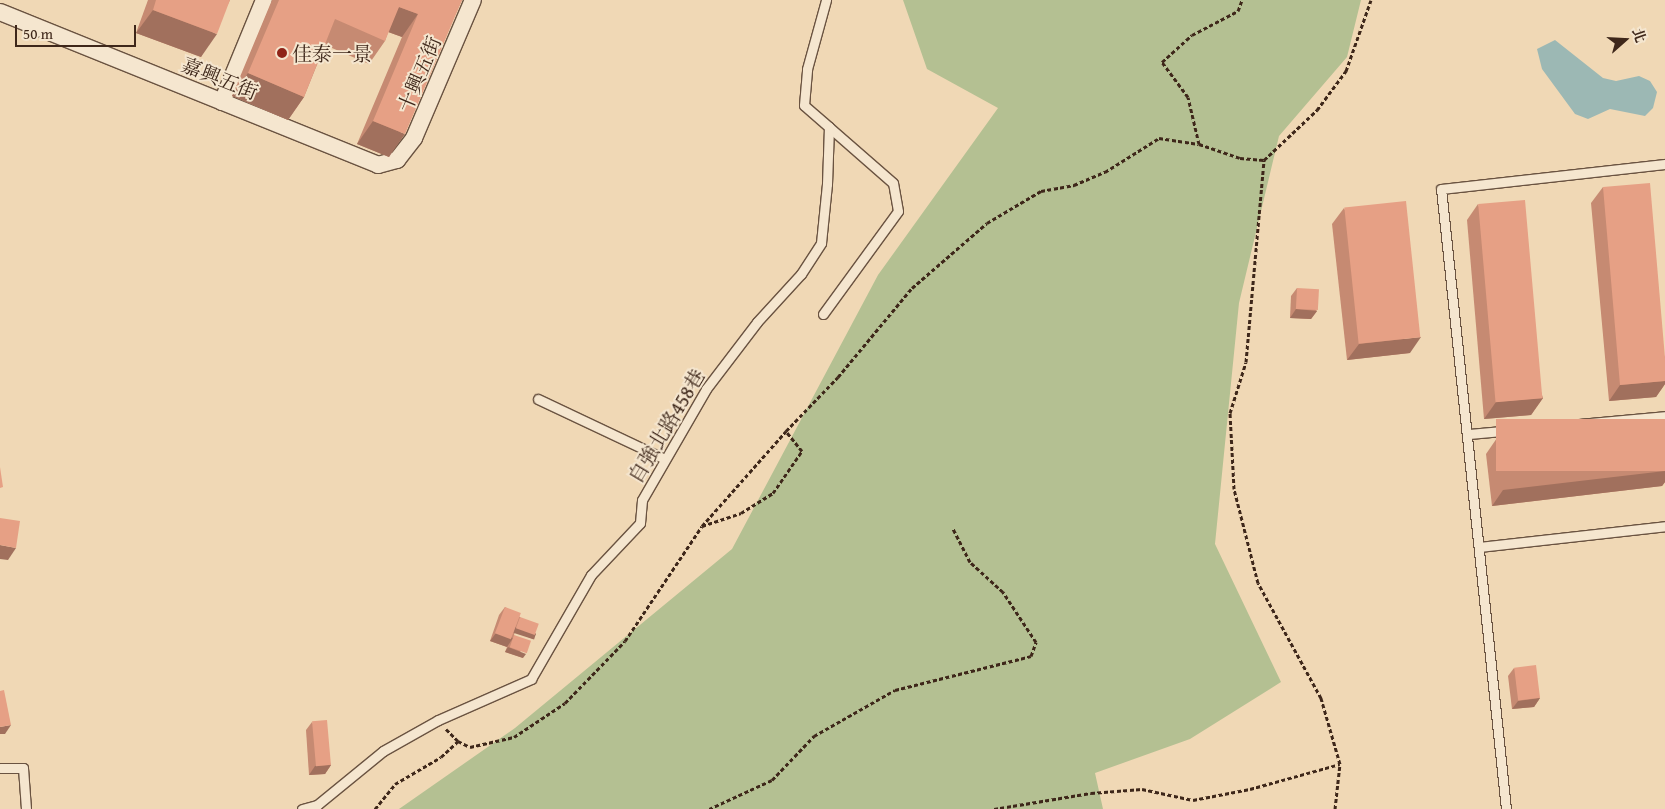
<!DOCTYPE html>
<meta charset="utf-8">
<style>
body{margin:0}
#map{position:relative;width:1665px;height:809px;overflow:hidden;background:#f0d8b5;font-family:"Gentium Book Plus","Noto Serif TC",serif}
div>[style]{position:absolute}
.green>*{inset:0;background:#b4c092}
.water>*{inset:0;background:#9cb8b4}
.path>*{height:3px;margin-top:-1.5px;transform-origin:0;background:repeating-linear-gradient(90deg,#3e271a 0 4px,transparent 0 6.5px)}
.roads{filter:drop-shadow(1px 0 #6a5341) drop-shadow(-1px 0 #6a5341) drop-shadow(0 1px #6a5341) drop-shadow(0 -1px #6a5341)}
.lane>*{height:9px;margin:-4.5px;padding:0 4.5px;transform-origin:4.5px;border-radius:4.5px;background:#f5e6cf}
.street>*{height:16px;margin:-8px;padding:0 8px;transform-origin:8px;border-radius:8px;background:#f5e6cf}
.wall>*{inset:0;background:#c68a72}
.shaded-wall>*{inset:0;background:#a1705d;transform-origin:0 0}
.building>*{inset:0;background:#e6a085;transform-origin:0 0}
.dots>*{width:14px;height:14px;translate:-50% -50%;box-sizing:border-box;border:2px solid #f5e6cf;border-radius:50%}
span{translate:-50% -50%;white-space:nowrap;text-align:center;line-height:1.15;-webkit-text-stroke:4px #f5e6cf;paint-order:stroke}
.poi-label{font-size:20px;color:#3e271a}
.left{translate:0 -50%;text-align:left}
.street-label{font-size:20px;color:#3e271a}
.north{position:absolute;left:1600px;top:15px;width:50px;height:50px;-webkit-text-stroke:4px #f5e6cf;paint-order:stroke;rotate:71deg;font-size:14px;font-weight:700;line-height:20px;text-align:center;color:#3e271a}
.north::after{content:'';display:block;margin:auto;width:18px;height:22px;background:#3e271a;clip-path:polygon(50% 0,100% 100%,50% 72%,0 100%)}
.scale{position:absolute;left:15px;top:25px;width:121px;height:22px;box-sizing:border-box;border:2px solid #3e271a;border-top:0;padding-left:6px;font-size:15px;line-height:18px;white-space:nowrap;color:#3e271a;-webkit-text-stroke:4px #f5e6cf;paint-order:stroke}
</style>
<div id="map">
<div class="green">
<div style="clip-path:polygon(903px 0,1361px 0,1347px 57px,1279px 136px,1239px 303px,1215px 544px,1281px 682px,1190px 739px,1095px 773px,1103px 809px,399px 809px,515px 728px,732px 549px,878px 275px,998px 108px,927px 69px)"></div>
</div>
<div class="water">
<div style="clip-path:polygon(1555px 40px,1603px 78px,1616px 81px,1639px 76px,1650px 81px,1657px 92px,1653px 108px,1645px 116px,1610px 109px,1588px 119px,1575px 114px,1542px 69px,1537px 49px)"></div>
</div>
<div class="path">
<div style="left:1199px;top:144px;width:48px;rotate:-103.2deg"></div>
<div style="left:1188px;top:97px;width:44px;rotate:-126.6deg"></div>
<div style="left:1162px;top:62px;width:40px;rotate:-42deg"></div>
<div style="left:1192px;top:35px;width:52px;rotate:-27.6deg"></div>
<div style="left:1238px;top:11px;width:12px;rotate:-70deg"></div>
<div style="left:702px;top:526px;width:127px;rotate:-48.5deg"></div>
<div style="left:446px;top:729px;width:17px;rotate:45deg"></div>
<div style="left:375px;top:809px;width:32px;rotate:-51deg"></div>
<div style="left:395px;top:784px;width:53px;rotate:-30.4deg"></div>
<div style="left:441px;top:757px;width:23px;rotate:-43deg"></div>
<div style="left:458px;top:741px;width:13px;rotate:27deg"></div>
<div style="left:470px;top:747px;width:45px;rotate:-12.8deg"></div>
<div style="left:514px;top:737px;width:61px;rotate:-33.7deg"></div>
<div style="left:565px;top:703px;width:86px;rotate:-45.9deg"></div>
<div style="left:625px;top:641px;width:138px;rotate:-56.2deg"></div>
<div style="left:702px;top:526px;width:41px;rotate:-18.4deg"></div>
<div style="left:741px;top:513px;width:38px;rotate:-32deg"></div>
<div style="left:773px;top:493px;width:51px;rotate:-55.4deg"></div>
<div style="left:802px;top:451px;width:26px;rotate:-129deg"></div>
<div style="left:786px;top:431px;width:75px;rotate:-46.1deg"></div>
<div style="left:838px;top:377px;width:116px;rotate:-50.3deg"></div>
<div style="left:912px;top:288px;width:99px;rotate:-40.9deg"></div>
<div style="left:987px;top:223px;width:63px;rotate:-30.7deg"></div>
<div style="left:1041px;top:191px;width:34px;rotate:-10deg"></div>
<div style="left:1074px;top:185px;width:34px;rotate:-23deg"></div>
<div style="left:1105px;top:172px;width:64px;rotate:-32.2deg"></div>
<div style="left:1159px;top:138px;width:40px;rotate:8.5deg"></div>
<div style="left:1199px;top:144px;width:43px;rotate:18.9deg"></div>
<div style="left:1240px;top:158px;width:24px;rotate:5deg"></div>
<div style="left:709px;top:809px;width:69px;rotate:-24.7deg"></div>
<div style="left:772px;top:780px;width:61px;rotate:-46.3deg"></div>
<div style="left:814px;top:736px;width:93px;rotate:-29.6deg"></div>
<div style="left:895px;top:690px;width:140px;rotate:-14deg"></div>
<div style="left:1031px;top:656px;width:15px;rotate:-70deg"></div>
<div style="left:1036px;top:642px;width:60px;rotate:-123.4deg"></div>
<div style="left:1003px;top:592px;width:45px;rotate:-137.7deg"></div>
<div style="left:970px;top:562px;width:37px;rotate:-117deg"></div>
<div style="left:994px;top:809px;width:98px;rotate:-9.4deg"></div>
<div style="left:1091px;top:793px;width:51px;rotate:-4.5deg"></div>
<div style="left:1142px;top:789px;width:52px;rotate:12.2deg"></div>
<div style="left:1193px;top:800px;width:58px;rotate:-10.9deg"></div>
<div style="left:1250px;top:789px;width:93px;rotate:-15.5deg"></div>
<div style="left:1340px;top:764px;width:69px;rotate:-106.1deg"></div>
<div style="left:1321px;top:698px;width:131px;rotate:-118.7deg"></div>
<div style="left:1258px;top:583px;width:97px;rotate:-104.3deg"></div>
<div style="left:1234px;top:489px;width:76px;rotate:-93deg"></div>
<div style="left:1230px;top:413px;width:53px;rotate:-72.6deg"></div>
<div style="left:1246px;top:362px;width:203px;rotate:-84.9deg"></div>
<div style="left:1264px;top:160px;width:73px;rotate:-43.3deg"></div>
<div style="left:1317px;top:110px;width:49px;rotate:-53.4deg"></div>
<div style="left:1346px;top:71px;width:75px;rotate:-70.6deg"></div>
<div style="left:1335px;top:809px;width:45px;rotate:-83.7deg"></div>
</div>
<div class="roads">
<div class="lane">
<div style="left:823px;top:314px;width:127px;rotate:-53.9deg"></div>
<div style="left:898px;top:211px;width:28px;rotate:-100deg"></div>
<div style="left:893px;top:183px;width:85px;rotate:-138.8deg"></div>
<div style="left:538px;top:399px;width:140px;rotate:25.3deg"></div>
<div style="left:1468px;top:434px;width:198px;rotate:-5.2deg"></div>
<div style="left:1479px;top:547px;width:187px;rotate:-6.4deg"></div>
<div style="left:0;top:768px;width:23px"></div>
<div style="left:23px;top:768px;width:41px;rotate:85.8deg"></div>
<div style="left:302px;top:809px;width:16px;rotate:-15deg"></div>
<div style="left:317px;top:805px;width:85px;rotate:-39.3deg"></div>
<div style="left:383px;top:751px;width:63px;rotate:-29.4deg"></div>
<div style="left:438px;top:720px;width:102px;rotate:-23.8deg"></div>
<div style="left:531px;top:679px;width:120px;rotate:-60deg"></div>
<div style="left:591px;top:575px;width:71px;rotate:-46.7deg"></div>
<div style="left:640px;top:523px;width:23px;rotate:-85deg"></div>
<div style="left:642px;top:500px;width:128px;rotate:-60deg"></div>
<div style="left:706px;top:389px;width:84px;rotate:-52.7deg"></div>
<div style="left:757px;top:322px;width:65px;rotate:-47.5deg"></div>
<div style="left:801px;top:274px;width:37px;rotate:-57deg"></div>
<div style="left:821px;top:243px;width:59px;rotate:-84.2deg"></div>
<div style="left:827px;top:184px;width:57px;rotate:-88deg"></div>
<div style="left:829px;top:127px;width:33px;rotate:-139deg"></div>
<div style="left:804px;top:105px;width:36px;rotate:-85deg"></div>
<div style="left:807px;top:69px;width:72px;rotate:-74.6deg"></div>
<div style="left:1506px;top:809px;width:623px;rotate:-95.98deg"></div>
<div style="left:1441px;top:189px;width:225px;rotate:-6.4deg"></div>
</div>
<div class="street">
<div style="left:0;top:12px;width:408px;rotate:22deg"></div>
<div style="left:378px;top:165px;width:20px;rotate:-15deg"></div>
<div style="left:397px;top:160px;width:28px;rotate:-52deg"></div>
<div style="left:414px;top:138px;width:150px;rotate:-66.9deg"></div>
<div style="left:222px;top:102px;width:110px;rotate:-67.6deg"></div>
</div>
</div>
<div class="wall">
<div style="clip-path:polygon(148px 0,230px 0,201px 57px,136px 33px)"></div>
<div style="clip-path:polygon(272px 0,462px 0,389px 157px,357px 144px,402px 37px,388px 32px,385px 41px,369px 64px,325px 45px,304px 97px,288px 120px,232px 96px)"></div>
<div style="clip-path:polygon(1603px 187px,1665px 358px,1665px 384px,1656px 397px,1609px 401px,1591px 203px)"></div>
<div style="clip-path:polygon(1478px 204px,1543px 398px,1531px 415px,1484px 419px,1467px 220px)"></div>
<div style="clip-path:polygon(1344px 208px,1410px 353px,1347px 360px,1332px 224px)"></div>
<div style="clip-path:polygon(1297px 288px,1317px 311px,1311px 319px,1290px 318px,1291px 296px)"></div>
<div style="clip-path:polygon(1665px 419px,1665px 482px,1662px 486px,1492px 506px,1486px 454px,1497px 438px)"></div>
<div style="clip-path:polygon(505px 607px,520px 617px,536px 634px,533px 639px,515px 632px,514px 635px,523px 658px,505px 652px,507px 647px,490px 641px,499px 615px)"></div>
<div style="clip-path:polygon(1514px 668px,1540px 698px,1534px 707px,1512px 709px,1508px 676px)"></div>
<div style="clip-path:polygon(312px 722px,331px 765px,325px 774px,309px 775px,306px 730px)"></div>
</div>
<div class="shaded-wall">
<div style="clip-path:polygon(399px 7px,418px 14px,402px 37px,383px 30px)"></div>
<div style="clip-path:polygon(153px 10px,217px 34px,201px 57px,136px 33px)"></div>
<div style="clip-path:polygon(248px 73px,304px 97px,288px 120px,232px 96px)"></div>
<div style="clip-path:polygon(373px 121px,405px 134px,389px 157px,357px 144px)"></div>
<div style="clip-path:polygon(1296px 309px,1317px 311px,1311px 319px,1290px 318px)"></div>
<div style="clip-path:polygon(1421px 337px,1410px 353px,1347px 360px,1359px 344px)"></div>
<div style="clip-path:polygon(1665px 381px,1665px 384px,1656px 397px,1609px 401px,1620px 385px)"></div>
<div style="clip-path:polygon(1543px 398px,1531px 415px,1484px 419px,1496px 402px)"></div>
<div style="clip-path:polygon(1665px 471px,1665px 482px,1662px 486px,1492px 506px,1503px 490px)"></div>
<div style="clip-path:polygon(0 545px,16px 548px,8px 560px,0 559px)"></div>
<div style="left:515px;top:627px;width:22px;height:6px;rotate:18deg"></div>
<div style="clip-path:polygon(496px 633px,513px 638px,507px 647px,490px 641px)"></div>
<div style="clip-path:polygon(508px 647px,526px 654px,523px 658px,505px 652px)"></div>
<div style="clip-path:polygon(1540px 698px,1534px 707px,1512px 709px,1518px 701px)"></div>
<div style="clip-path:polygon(11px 725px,5px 734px,0 734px,0 727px)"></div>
<div style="clip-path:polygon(331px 765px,325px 774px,309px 775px,315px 766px)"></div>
</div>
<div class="building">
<div style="clip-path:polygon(156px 0,230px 0,217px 34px,153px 10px)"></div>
<div style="clip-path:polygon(279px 0,462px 0,405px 134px,373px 121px,418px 14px,399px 7px,385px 41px,335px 19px,304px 97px,248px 73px)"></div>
<div style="clip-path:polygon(1650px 183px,1665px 358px,1665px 381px,1620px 385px,1603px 187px)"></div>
<div style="left:1525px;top:200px;width:199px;height:47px;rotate:85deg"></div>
<div style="left:1406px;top:201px;width:137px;height:62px;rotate:84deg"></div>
<div style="left:1297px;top:288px;width:22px;height:21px;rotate:3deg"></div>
<div style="left:1665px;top:419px;width:52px;height:169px;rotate:90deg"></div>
<div style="clip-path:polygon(0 467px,3px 487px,0 488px)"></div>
<div style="clip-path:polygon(0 518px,20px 521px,16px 548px,0 545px)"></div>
<div style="left:505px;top:607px;width:17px;height:28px;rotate:21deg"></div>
<div style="left:520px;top:617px;width:20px;height:12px;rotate:20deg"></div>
<div style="left:514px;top:635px;width:18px;height:13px;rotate:19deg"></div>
<div style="left:1536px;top:665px;width:33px;height:22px;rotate:83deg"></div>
<div style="clip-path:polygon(4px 690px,11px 725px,0 727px,0 691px)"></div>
<div style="left:327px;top:720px;width:45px;height:15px;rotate:85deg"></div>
</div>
<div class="dots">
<div style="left:282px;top:53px;background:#8f2418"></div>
</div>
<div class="poi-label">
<span class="left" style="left:292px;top:53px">佳泰一景</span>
</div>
<div class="street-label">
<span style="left:419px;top:74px;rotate:-67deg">十興五街</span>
<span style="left:220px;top:78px;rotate:22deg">嘉興五街</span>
<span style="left:666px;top:426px;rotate:-59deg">自強北路458巷</span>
</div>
<div class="north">北</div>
<div class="scale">50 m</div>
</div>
